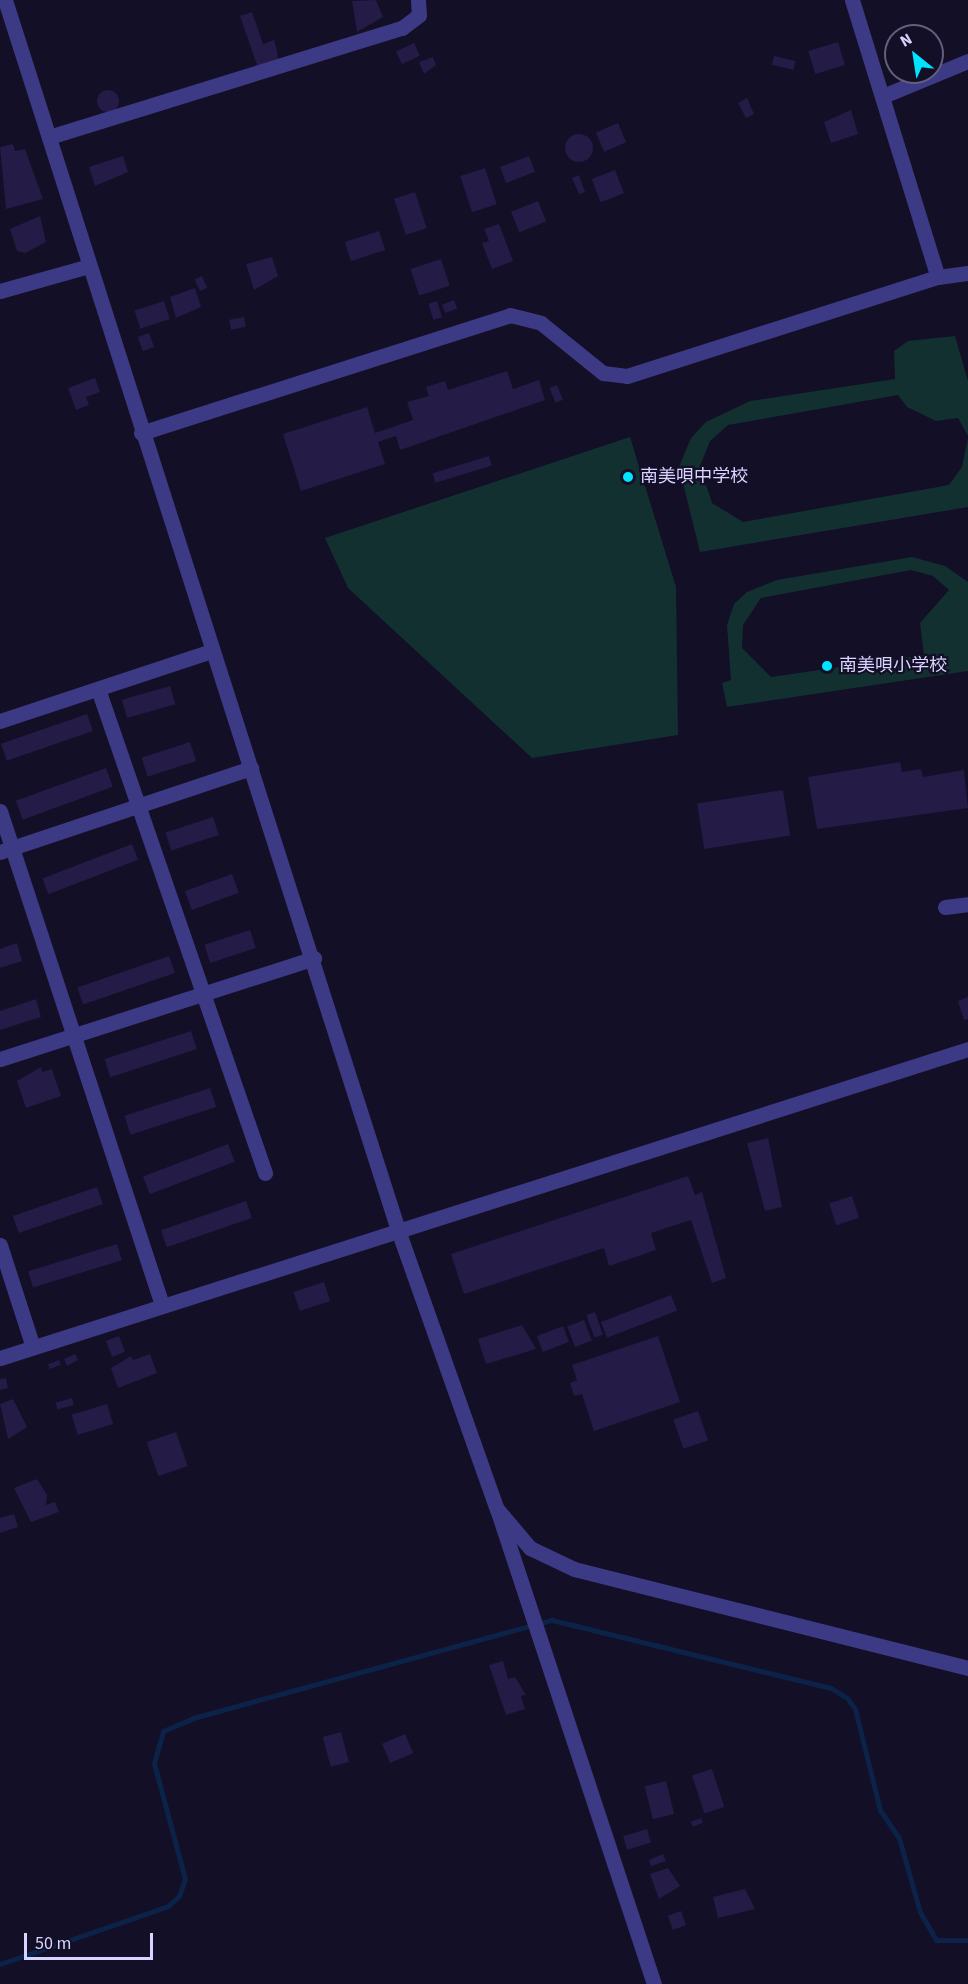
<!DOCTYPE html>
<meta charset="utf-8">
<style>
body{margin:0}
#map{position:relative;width:968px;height:1984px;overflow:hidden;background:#130f26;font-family:"Source Sans 3","Noto Sans JP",sans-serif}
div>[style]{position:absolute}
.green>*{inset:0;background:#12302f}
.stream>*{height:5px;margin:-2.5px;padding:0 2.5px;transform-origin:2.5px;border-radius:2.5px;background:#0c2248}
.building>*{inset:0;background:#241b47;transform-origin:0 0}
.round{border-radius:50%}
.minor>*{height:15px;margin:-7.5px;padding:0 7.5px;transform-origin:7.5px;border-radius:7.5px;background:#3d3a85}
.tertiary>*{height:15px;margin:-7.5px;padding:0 7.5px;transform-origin:7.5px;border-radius:7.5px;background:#3d3a85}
.dots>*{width:16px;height:16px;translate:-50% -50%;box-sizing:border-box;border:3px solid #130f26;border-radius:50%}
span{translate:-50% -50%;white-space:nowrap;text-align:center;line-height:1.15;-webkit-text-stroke:4.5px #130f26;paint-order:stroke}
.poi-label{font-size:18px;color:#d9d4ff}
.left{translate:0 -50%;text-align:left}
.north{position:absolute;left:884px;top:24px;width:60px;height:60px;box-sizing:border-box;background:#130f26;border:2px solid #625e7d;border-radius:50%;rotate:330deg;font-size:16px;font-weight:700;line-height:24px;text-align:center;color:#d9d4ff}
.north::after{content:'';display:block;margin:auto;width:21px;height:27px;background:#00e5ff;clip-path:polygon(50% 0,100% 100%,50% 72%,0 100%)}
.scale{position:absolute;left:24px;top:1933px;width:129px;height:27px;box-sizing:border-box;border:3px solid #d9d4ff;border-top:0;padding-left:8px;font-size:18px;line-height:21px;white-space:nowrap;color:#d9d4ff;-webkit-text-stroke:4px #130f26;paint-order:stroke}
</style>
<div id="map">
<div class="green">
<div style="clip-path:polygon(955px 336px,968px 381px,968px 436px,958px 418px,936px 421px,907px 407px,898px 395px,728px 425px,710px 441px,700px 466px,712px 503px,743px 522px,949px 485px,962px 467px,968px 438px,968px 507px,700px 552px,679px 467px,691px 438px,706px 422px,750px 401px,895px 379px,894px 351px,908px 341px)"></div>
<div style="clip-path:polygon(630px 437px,676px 587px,678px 735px,532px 758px,348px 588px,325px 538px)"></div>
<div style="clip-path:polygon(evenodd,912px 557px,945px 566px,968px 582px,968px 671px,727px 707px,722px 683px,731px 680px,727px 625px,734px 604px,747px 592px,777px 580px,912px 557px,911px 570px,933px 576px,949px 590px,920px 623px,924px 655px,771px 677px,742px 648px,743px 625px,761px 598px,911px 570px)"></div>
</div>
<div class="stream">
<div style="left:0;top:1964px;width:178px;rotate:-19deg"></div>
<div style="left:168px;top:1906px;width:15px;rotate:-42deg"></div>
<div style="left:179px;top:1896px;width:18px;rotate:-71deg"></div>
<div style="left:185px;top:1879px;width:120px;rotate:-105deg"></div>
<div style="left:154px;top:1763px;width:33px;rotate:-74deg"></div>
<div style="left:163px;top:1731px;width:33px;rotate:-23deg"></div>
<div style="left:193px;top:1718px;width:372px;rotate:-15.3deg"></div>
<div style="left:552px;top:1620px;width:287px;rotate:13.7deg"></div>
<div style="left:831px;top:1688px;width:19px;rotate:32deg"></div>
<div style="left:847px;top:1698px;width:14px;rotate:54deg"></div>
<div style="left:855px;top:1709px;width:104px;rotate:76.1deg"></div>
<div style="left:880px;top:1810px;width:34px;rotate:56deg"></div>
<div style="left:899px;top:1838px;width:77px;rotate:74.2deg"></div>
<div style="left:920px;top:1912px;width:32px;rotate:60deg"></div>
<div style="left:936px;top:1940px;width:32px"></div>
</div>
<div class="building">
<div style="clip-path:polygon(376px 0,383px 17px,357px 32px,352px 1px)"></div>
<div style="clip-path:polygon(252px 12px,263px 44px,274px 40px,277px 50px,278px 61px,258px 68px,240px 16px)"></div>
<div style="left:838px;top:42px;width:24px;height:31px;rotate:73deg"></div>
<div style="left:414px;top:43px;width:14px;height:20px;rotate:65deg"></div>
<div style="left:774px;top:56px;width:22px;height:9px;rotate:13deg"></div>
<div style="clip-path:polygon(433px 57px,436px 65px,424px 74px,419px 62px)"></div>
<div class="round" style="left:97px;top:90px;width:22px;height:22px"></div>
<div style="clip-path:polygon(747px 98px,754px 114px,746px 118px,738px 103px)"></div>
<div style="clip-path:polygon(851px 110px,858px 134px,831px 143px,824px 122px)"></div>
<div style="left:618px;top:123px;width:21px;height:24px;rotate:67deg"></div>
<div class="round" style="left:565px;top:134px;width:28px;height:28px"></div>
<div style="clip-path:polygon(13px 144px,15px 151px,25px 149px,43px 199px,6px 209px,0 147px)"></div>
<div style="clip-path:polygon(123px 156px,128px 172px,95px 186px,89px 167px)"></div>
<div style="left:529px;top:156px;width:17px;height:31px;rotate:69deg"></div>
<div style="left:485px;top:168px;width:38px;height:26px;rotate:72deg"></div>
<div style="left:615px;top:170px;width:25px;height:25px;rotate:69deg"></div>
<div style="clip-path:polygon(579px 175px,585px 192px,579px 194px,572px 178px)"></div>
<div style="left:415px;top:192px;width:38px;height:22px;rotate:72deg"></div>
<div style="left:538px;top:201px;width:22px;height:29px;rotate:68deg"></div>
<div style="clip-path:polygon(40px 216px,46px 242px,25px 253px,17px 251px,10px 229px)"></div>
<div style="clip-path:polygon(499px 224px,513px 261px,492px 269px,482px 243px,489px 241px,484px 229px)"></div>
<div style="left:379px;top:231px;width:20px;height:36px;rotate:72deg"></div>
<div style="clip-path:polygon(272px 257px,278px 276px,254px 290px,246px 264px)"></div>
<div style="left:441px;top:259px;width:28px;height:32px;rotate:72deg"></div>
<div style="left:202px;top:276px;width:13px;height:8px;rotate:67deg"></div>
<div style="clip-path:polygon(195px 288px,201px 307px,176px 318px,170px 297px)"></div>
<div style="left:454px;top:300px;width:9px;height:13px;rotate:69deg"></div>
<div style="left:164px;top:301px;width:19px;height:31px;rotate:72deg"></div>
<div style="left:437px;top:301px;width:17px;height:9px;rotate:73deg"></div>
<div style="left:244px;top:317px;width:10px;height:15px;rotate:79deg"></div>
<div style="left:149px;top:333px;width:15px;height:12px;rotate:70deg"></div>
<div style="clip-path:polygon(507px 371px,513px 389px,539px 380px,545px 400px,400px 450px,396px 436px,378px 442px,385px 464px,301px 491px,283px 434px,367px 407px,375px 433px,413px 420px,407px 402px,429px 396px,426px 387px,445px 381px,448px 390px)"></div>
<div style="clip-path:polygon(95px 378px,100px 392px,86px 397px,89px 405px,76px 410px,68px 388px)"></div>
<div style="left:557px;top:385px;width:16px;height:8px;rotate:68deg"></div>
<div style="left:489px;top:456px;width:10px;height:59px;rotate:73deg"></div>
<div style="left:170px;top:686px;width:19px;height:50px;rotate:74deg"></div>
<div style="left:87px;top:714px;width:18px;height:91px;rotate:71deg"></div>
<div style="left:190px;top:742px;width:20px;height:51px;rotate:72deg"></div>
<div style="clip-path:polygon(900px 762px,902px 772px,921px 769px,923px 777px,964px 770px,968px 808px,817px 829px,808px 777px)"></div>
<div style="left:106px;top:768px;width:20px;height:96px;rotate:70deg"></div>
<div style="left:783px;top:790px;width:46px;height:87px;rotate:81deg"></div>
<div style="left:213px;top:817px;width:19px;height:50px;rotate:72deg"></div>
<div style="left:132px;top:844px;width:17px;height:96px;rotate:69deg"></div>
<div style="left:232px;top:874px;width:20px;height:50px;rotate:70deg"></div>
<div style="left:250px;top:930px;width:19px;height:48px;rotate:72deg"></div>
<div style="clip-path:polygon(17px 943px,22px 961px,0 968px,0 949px)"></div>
<div style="left:169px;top:956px;width:18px;height:97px;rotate:71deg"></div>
<div style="clip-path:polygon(968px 997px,968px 1019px,964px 1020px,958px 1001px)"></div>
<div style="clip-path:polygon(36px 999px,41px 1017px,0 1030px,0 1011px)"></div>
<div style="left:191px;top:1031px;width:19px;height:91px;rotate:72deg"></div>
<div style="clip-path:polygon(41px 1067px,42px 1072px,52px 1069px,61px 1096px,26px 1108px,17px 1081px)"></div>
<div style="left:210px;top:1088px;width:20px;height:90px;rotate:72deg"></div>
<div style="clip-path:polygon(768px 1138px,782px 1207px,765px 1211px,747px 1143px)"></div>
<div style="left:228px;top:1144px;width:19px;height:91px;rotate:69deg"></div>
<div style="clip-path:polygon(688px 1176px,695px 1195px,702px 1192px,726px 1278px,712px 1283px,691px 1220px,651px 1233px,656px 1250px,609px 1266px,604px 1248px,464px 1294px,451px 1254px)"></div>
<div style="left:97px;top:1187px;width:18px;height:89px;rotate:71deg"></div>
<div style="left:852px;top:1196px;width:23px;height:24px;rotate:72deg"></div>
<div style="left:246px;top:1201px;width:18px;height:90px;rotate:71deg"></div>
<div style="left:117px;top:1244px;width:17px;height:93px;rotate:73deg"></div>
<div style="left:324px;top:1282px;width:20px;height:32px;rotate:72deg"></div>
<div style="left:671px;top:1295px;width:17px;height:75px;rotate:69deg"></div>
<div style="left:595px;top:1312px;width:24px;height:9px;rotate:71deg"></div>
<div style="left:584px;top:1320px;width:22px;height:18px;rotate:69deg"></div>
<div style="clip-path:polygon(522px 1325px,536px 1349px,486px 1364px,478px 1339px)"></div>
<div style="left:563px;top:1326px;width:17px;height:28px;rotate:69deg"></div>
<div style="left:119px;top:1336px;width:17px;height:14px;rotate:69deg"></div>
<div style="clip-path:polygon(658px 1336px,680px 1402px,594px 1431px,582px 1394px,574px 1396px,570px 1383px,577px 1380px,572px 1365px)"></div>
<div style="clip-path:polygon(75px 1354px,78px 1360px,67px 1366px,64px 1359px)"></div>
<div style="clip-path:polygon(150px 1354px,157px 1373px,118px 1388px,111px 1368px,131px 1356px,133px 1360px)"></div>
<div style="left:59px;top:1360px;width:5px;height:12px;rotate:68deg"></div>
<div style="clip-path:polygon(6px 1378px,8px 1388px,0 1390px,0 1379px)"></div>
<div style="left:72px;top:1398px;width:7px;height:17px;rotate:74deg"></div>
<div style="clip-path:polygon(13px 1399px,27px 1427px,8px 1439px,0 1404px)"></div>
<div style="left:107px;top:1404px;width:21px;height:37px;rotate:73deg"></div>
<div style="left:698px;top:1411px;width:31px;height:26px;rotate:71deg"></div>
<div style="left:176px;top:1432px;width:36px;height:31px;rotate:71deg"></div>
<div style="clip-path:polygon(37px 1479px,47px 1495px,46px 1505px,55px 1502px,59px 1512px,31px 1522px,14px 1488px)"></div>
<div style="clip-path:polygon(14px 1514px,18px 1527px,0 1533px,0 1518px)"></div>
<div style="clip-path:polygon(503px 1661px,508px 1679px,515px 1677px,526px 1695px,521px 1696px,525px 1709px,506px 1715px,489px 1665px)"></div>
<div style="left:341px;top:1732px;width:31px;height:19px;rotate:75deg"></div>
<div style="left:405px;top:1734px;width:21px;height:25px;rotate:67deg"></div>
<div style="left:712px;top:1769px;width:40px;height:21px;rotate:72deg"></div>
<div style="left:666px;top:1781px;width:34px;height:22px;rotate:76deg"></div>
<div style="left:701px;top:1818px;width:5px;height:11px;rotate:68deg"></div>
<div style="left:647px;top:1829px;width:14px;height:25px;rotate:73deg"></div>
<div style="clip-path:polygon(663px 1854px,666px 1861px,651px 1866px,649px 1860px)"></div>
<div style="clip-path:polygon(668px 1868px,680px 1886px,659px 1899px,650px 1874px)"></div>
<div style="clip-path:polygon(745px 1889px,755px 1909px,718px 1918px,713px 1897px)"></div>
<div style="left:681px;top:1911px;width:15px;height:14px;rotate:70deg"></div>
</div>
<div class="minor">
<div style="left:852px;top:0;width:290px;rotate:72.8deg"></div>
<div style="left:883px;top:96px;width:92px;rotate:-22.4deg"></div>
<div style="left:49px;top:137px;width:369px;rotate:-17.2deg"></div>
<div style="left:402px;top:28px;width:21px;rotate:-37deg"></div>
<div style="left:419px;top:15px;width:15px;rotate:-94deg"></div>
<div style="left:0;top:291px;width:92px;rotate:-15.7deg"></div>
<div style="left:141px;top:433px;width:387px;rotate:-17.7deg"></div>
<div style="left:510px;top:315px;width:32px;rotate:14deg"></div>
<div style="left:541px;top:323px;width:80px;rotate:38.9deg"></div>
<div style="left:603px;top:373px;width:24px;rotate:7deg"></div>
<div style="left:627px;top:376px;width:326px;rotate:-17.7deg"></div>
<div style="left:938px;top:277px;width:30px;rotate:-8deg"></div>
<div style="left:98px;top:689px;width:512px;rotate:70.96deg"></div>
<div style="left:0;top:721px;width:223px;rotate:-18.3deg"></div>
<div style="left:0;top:811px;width:520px;rotate:71.84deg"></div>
<div style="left:0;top:852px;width:265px;rotate:-18.5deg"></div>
<div style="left:945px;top:907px;width:23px;rotate:-7deg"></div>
<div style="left:0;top:1059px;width:330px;rotate:-17.8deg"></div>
<div style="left:0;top:1245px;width:107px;rotate:72.1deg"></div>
<div style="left:0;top:1358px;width:1016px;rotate:-17.7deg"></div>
<div style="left:497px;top:1509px;width:500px;rotate:71.71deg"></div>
</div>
<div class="tertiary">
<div style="left:5px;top:0;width:1294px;rotate:72.28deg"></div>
<div style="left:399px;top:1233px;width:293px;rotate:70.5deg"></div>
<div style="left:497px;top:1509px;width:51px;rotate:49.8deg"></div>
<div style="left:530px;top:1548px;width:49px;rotate:25.5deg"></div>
<div style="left:574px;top:1569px;width:406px;rotate:14.1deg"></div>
</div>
<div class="dots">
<div style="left:628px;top:477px;background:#00e5ff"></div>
<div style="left:827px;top:666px;background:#00e5ff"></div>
</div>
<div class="poi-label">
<span class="left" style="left:640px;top:477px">南美唄中学校</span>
<span class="left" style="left:839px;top:666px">南美唄小学校</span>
</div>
<div class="north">N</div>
<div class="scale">50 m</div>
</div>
